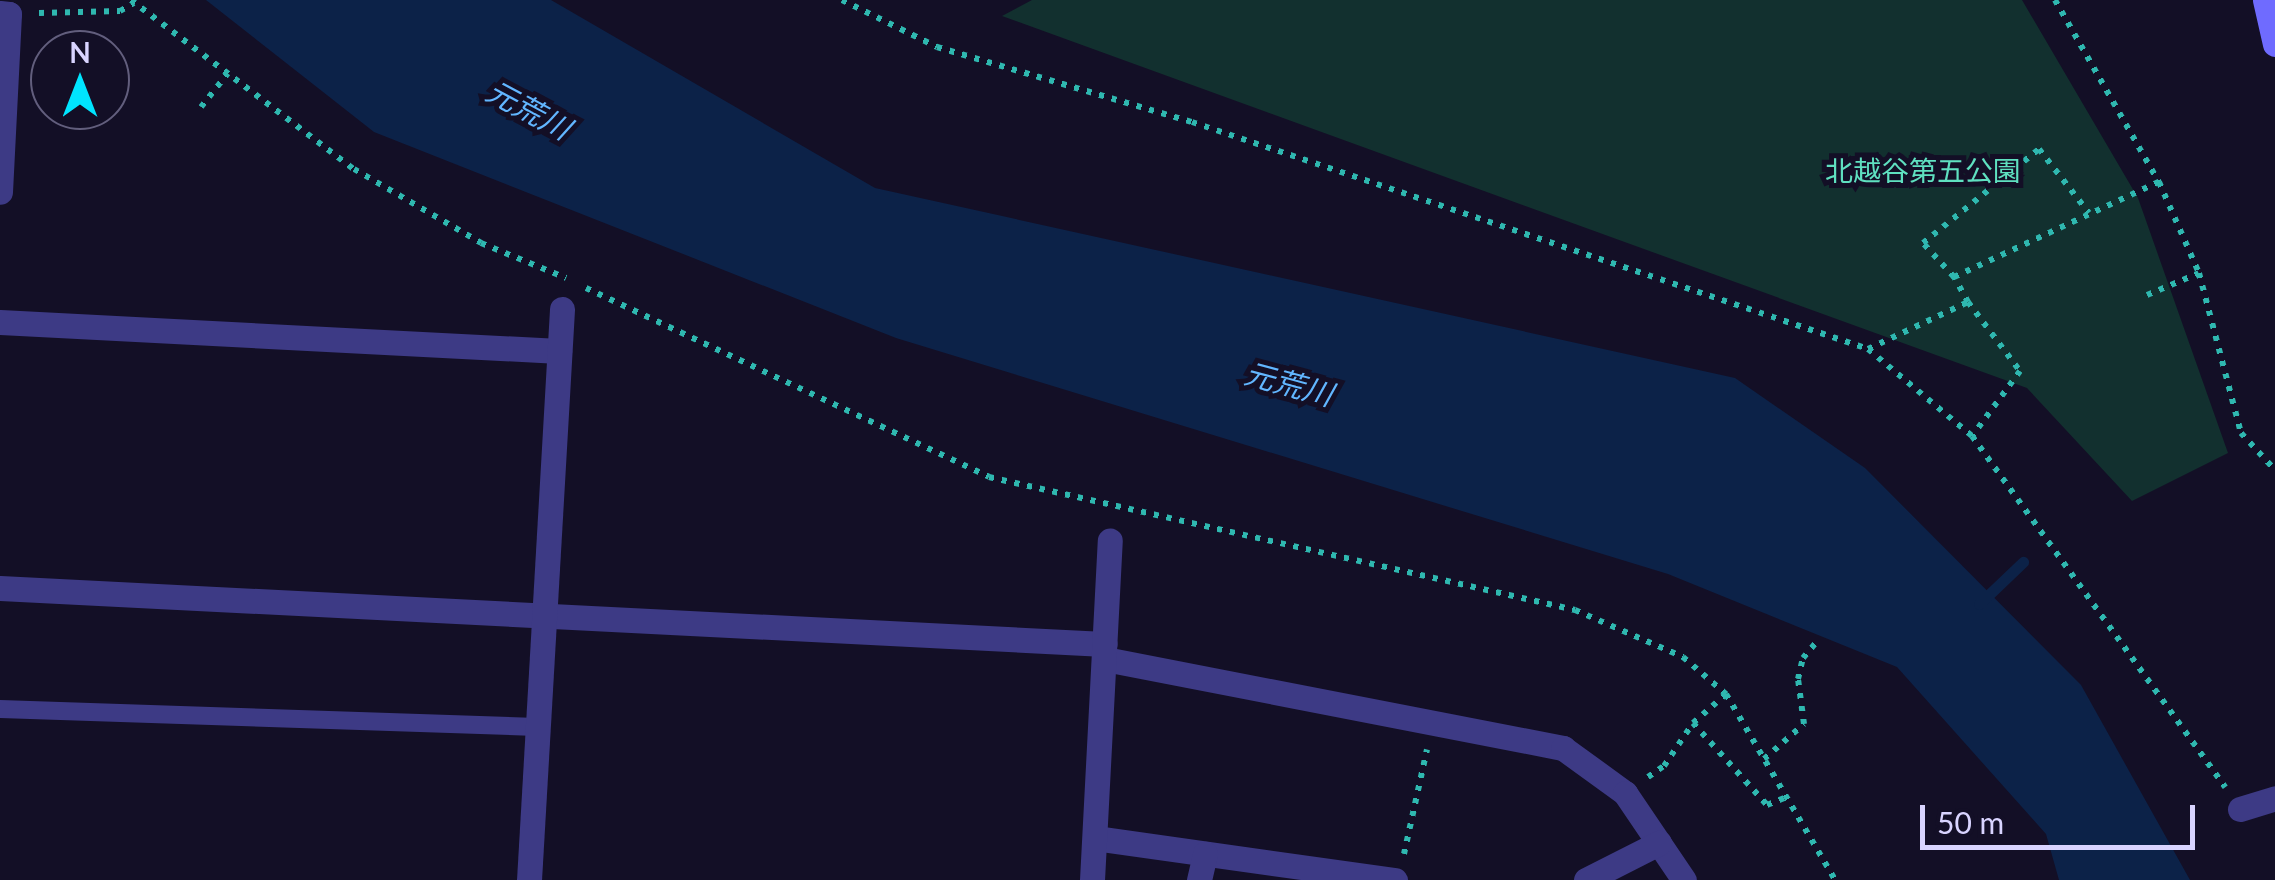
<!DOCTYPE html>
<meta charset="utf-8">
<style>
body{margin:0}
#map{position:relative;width:2275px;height:880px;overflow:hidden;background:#130f26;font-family:Lato,"Noto Sans JP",sans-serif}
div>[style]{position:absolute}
.green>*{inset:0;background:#12302f}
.water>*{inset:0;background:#0c2248}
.stream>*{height:11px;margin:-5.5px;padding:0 5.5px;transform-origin:5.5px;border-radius:5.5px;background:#0c2248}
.path>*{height:6px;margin-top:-3px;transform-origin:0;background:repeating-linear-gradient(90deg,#2fb8b0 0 5px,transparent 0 13px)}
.service>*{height:18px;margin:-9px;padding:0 9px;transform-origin:9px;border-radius:9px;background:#3d3a85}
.minor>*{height:25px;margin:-12.5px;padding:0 12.5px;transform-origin:12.5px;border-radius:12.5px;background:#3d3a85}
.secondary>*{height:25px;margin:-12.5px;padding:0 12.5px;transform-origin:12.5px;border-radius:12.5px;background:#6f6bff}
span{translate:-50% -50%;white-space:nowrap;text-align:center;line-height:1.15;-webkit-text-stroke:10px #130f26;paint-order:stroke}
.park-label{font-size:28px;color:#5fe0c0}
.water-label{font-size:30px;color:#62b6ff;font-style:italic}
.north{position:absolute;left:30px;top:30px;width:100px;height:100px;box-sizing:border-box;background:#130f26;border:2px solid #625e7d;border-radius:50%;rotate:0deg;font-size:28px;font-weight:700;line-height:40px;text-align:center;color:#d9d4ff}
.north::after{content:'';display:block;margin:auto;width:35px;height:45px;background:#00e5ff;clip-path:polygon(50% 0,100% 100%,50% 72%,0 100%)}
.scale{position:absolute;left:1920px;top:805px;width:275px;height:45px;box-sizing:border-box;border:5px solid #d9d4ff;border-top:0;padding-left:12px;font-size:30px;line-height:35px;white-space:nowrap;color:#d9d4ff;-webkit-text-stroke:8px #130f26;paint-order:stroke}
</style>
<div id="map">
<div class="green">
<div style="clip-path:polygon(1032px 0,2022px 0,2138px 198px,2228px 453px,2132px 501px,2027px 388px,1002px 16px)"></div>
</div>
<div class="water">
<div style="clip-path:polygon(206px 0,551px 0,875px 188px,1735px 378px,1865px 468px,2081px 685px,2190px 880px,2059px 880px,2046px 834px,1897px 667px,1668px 574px,896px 338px,374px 132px)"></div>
</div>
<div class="stream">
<div style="left:1979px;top:604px;width:61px;rotate:-43.7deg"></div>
</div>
<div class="path">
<div style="left:131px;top:0;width:280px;rotate:37.2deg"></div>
<div style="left:354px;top:169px;width:147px;rotate:30.2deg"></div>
<div style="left:481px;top:243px;width:92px;rotate:22.4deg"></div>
<div style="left:842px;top:0;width:106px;rotate:26.3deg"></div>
<div style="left:937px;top:47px;width:266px;rotate:16.4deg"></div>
<div style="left:1192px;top:122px;width:713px;rotate:18.56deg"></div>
<div style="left:1868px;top:349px;width:136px;rotate:39.9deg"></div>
<div style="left:1972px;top:436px;width:433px;rotate:54.2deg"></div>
<div style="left:2055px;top:0;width:210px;rotate:60.3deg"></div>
<div style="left:2159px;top:182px;width:99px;rotate:66.3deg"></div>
<div style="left:2199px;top:273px;width:165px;rotate:75.3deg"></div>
<div style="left:2241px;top:433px;width:50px;rotate:47.4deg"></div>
<div style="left:39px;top:13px;width:81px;rotate:-1.4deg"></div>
<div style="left:120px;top:11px;width:16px;rotate:-30deg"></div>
<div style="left:201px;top:107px;width:43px;rotate:-51.5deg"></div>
<div style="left:1954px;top:277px;width:46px;rotate:-132.4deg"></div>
<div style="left:1923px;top:243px;width:149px;rotate:-39deg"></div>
<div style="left:2039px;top:149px;width:81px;rotate:52deg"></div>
<div style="left:586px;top:288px;width:445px;rotate:25.1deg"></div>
<div style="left:989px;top:477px;width:601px;rotate:12.79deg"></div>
<div style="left:1575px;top:610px;width:118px;rotate:23.5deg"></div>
<div style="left:1683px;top:657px;width:57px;rotate:40.7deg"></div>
<div style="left:1726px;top:694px;width:216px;rotate:59.6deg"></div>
<div style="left:2147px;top:295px;width:56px;rotate:-22.9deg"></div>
<div style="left:1968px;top:302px;width:86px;rotate:53deg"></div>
<div style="left:2020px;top:371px;width:81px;rotate:126.4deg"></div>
<div style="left:1868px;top:349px;width:110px;rotate:-25.2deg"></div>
<div style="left:1968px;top:302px;width:29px;rotate:-119deg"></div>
<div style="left:1954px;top:277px;width:226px;rotate:-24.9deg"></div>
<div style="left:1693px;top:723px;width:44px;rotate:-41.3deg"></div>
<div style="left:1764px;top:759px;width:53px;rotate:-41.2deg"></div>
<div style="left:1804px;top:724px;width:45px;rotate:-97.6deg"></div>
<div style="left:1798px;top:679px;width:22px;rotate:-77deg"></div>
<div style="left:1803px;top:658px;width:25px;rotate:-50deg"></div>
<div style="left:1648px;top:777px;width:19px;rotate:-35deg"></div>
<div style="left:1664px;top:766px;width:52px;rotate:-56deg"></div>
<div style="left:1693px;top:723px;width:110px;rotate:47.9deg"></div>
<div style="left:1767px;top:805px;width:22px;rotate:-22deg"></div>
<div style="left:1404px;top:854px;width:107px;rotate:-77.6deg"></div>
</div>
<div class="service">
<div style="left:0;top:709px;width:537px;rotate:1.92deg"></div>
</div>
<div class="minor">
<div style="left:0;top:13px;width:9px;rotate:6deg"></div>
<div style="left:9px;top:14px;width:178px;rotate:92.9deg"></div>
<div style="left:0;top:322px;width:560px;rotate:2.97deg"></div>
<div style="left:0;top:588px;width:1106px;rotate:2.9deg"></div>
<div style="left:1105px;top:659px;width:467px;rotate:11deg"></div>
<div style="left:1563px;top:748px;width:77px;rotate:36deg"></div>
<div style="left:1625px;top:793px;width:105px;rotate:55.9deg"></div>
<div style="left:2240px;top:809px;width:37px;rotate:-17deg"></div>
<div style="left:1095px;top:838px;width:303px;rotate:8deg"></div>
<div style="left:529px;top:880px;width:572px;rotate:-86.69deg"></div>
<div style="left:1092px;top:880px;width:340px;rotate:-87deg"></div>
<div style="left:1199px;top:880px;width:27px;rotate:-77deg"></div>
<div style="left:1586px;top:880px;width:82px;rotate:-26.9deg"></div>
</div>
<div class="secondary">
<div style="left:2265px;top:0;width:45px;rotate:77.2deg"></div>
</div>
<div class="park-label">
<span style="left:1923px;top:170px">北越谷第五公園</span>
</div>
<div class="water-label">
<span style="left:529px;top:109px;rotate:28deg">元荒川</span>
<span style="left:1289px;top:383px;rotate:15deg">元荒川</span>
</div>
<div class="north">N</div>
<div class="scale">50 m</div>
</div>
